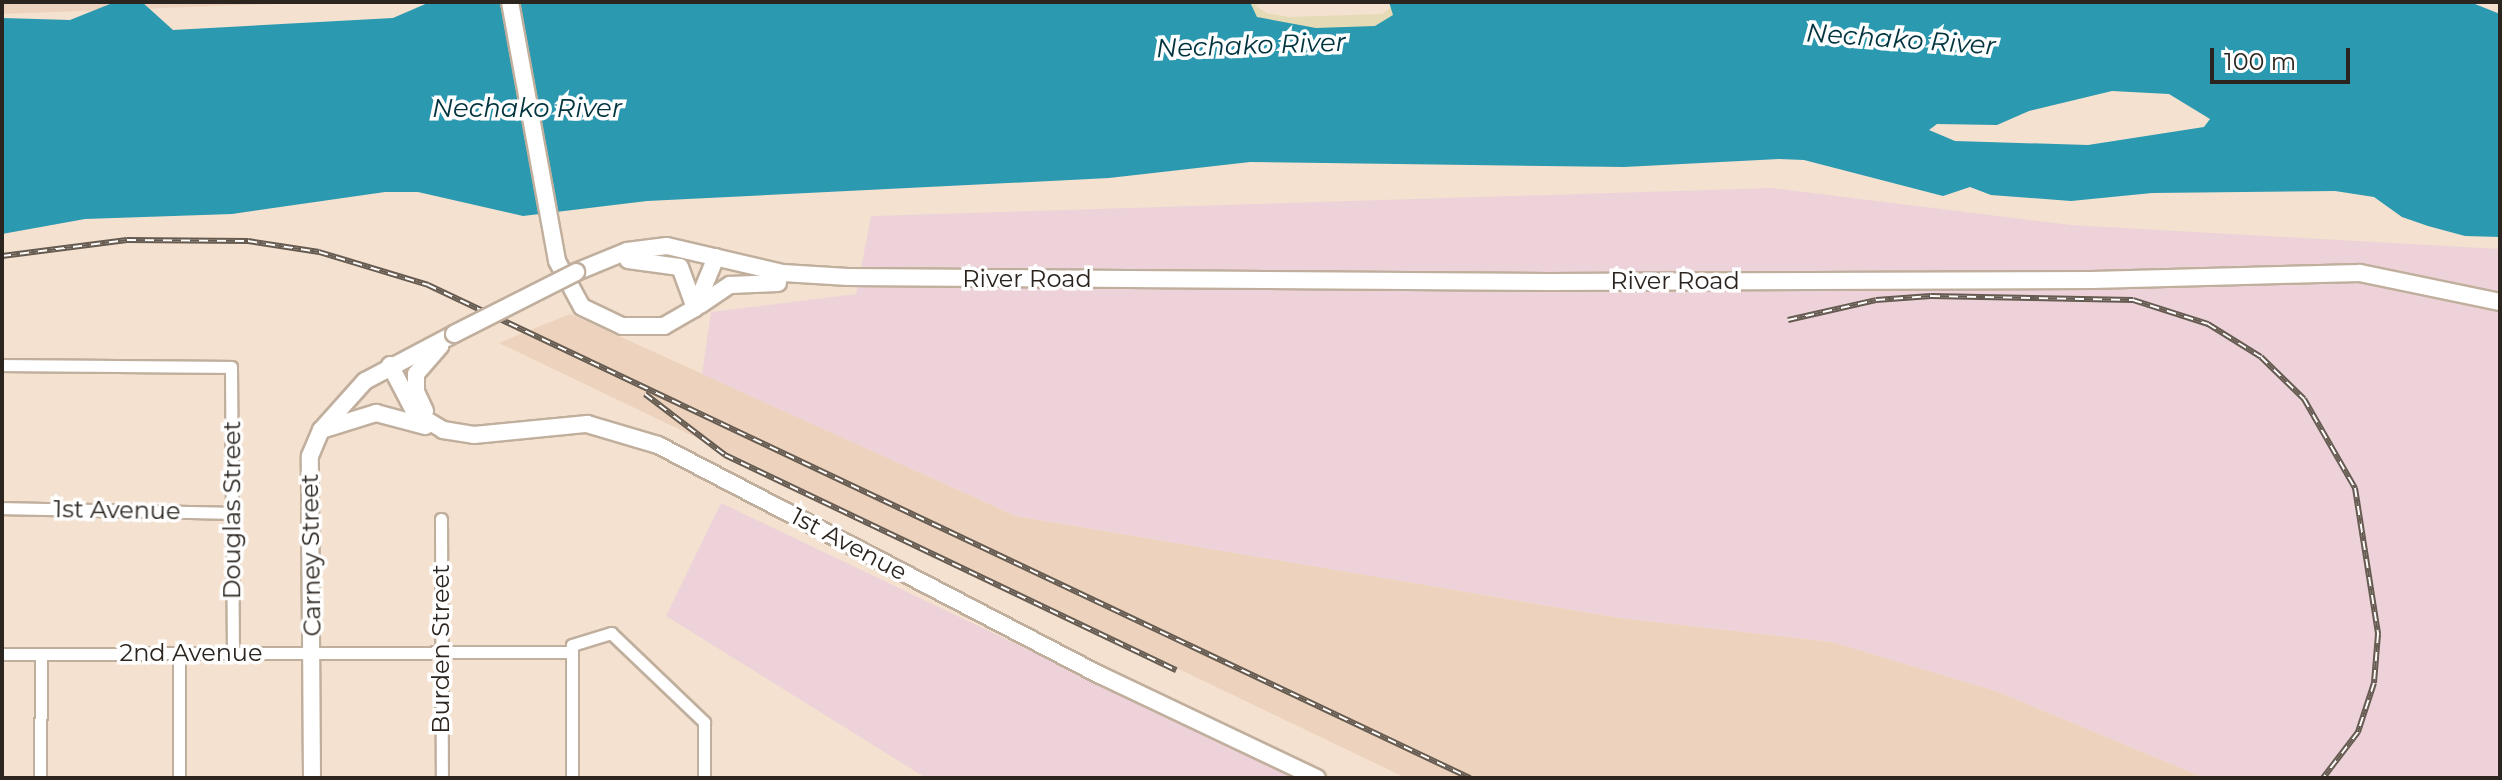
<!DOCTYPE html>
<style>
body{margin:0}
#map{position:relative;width:2502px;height:780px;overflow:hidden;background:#f4e1cf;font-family:Montserrat,sans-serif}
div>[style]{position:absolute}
.built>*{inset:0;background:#edd3bd}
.industrial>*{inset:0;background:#edd3d9}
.sand>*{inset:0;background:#e5dbb6}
.water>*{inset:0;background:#2b99b0}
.roads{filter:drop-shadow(2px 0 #c1af9e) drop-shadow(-2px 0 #c1af9e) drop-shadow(0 2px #c1af9e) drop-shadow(0 -2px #c1af9e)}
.street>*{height:11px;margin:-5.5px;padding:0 5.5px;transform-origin:5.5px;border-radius:5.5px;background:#fff}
.secondary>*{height:16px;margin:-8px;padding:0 8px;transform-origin:8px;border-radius:8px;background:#fff}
.rail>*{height:6px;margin-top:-3px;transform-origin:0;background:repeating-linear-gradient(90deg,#fff 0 9px,#655b51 0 18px);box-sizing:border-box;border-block:2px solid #655b51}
.bridges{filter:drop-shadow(2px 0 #c1af9e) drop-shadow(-2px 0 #c1af9e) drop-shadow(0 2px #c1af9e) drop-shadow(0 -2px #c1af9e)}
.secondary-bridge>*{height:16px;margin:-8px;padding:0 8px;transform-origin:8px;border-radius:8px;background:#fff}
span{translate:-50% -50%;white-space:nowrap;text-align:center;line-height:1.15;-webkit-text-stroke:7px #fff;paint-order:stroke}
.street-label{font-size:24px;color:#2c251f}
.water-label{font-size:26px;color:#01343e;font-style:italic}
.frame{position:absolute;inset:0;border:4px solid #2c251f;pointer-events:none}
.scale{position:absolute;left:2210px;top:48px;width:140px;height:36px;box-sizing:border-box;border:4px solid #2c251f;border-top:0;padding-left:10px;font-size:24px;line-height:28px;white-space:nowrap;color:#2c251f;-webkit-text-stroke:6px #fff;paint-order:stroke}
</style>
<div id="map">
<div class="built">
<div style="clip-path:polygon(2px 2px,327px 2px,2px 14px)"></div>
<div style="clip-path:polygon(570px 314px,1016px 516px,1621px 618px,1832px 642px,1996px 691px,2205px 778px,1406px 778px,499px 343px)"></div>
</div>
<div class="industrial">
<div style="clip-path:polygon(1771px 188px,2071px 225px,2500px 249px,2500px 778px,2205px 778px,1996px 691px,1832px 642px,1621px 618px,1016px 516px,702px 374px,711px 312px,856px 294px,871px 216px)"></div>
<div style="clip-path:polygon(721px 503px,1296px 778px,926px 778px,666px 616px)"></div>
</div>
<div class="sand">
<div style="clip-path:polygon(1203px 2px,1260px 2px,1256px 6px,1267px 13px,1289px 17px,1382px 14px,1393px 6px,1391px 2px,1568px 2px,1549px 28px,1298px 28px,1224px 12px)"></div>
</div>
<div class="water">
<div style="clip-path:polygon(evenodd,115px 2px,142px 2px,173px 30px,393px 18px,430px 2px,1250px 2px,1257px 17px,1316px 28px,1375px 26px,1393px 15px,1389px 2px,2470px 2px,2500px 14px,2500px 237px,2465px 236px,2428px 226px,2402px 217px,2374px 197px,2335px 191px,2152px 193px,2071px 201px,1991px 195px,1970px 187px,1943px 196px,1804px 160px,1779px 159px,1624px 167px,1250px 162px,1109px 178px,647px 201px,523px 216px,418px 192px,385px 192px,232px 214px,85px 219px,2px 234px,2px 18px,70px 20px,115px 2px,2112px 91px,2169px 94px,2210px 119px,2204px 127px,2088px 145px,1955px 141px,1929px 130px,1937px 124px,1997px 125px,2029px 111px,2112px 91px)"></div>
</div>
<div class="roads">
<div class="street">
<div style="left:2px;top:365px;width:229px;rotate:0.5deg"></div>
<div style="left:231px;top:367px;width:286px;rotate:89.6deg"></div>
<div style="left:2px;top:508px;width:230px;rotate:1.2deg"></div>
<div style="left:441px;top:519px;width:259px;rotate:89.8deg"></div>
<div style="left:179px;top:653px;width:125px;rotate:90deg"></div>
<div style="left:2px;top:654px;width:570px;rotate:-0.2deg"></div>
<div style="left:40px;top:778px;width:124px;rotate:-89.5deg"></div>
<div style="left:572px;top:778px;width:133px;rotate:-90deg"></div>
<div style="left:572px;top:645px;width:41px;rotate:-17.1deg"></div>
<div style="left:611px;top:633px;width:129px;rotate:43.7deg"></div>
<div style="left:704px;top:722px;width:56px;rotate:90deg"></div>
</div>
<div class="secondary">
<div style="left:510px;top:2px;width:263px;rotate:79.7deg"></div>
<div style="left:557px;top:261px;width:52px;rotate:61.5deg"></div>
<div style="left:582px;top:307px;width:44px;rotate:25.4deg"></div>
<div style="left:622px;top:326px;width:42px"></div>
<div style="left:664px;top:326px;width:36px;rotate:-30deg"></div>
<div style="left:695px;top:308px;width:55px;rotate:-67.6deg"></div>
<div style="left:628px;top:260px;width:52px;rotate:7.7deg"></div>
<div style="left:680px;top:267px;width:44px;rotate:69.9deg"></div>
<div style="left:576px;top:272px;width:55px;rotate:-22.4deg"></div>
<div style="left:627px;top:251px;width:40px;rotate:-7.1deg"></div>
<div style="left:667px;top:246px;width:119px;rotate:13.1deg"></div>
<div style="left:783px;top:273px;width:65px;rotate:3.5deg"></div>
<div style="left:848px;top:277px;width:700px;rotate:0.41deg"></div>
<div style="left:1548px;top:282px;width:544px;rotate:-0.21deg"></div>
<div style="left:2092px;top:280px;width:268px;rotate:-1.5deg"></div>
<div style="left:2360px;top:273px;width:143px;rotate:11.7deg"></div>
<div style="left:700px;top:305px;width:36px;rotate:-34deg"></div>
<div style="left:730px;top:285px;width:48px;rotate:-2.4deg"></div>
<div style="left:390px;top:365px;width:54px;rotate:62.5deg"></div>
<div style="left:415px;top:413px;width:33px;rotate:31deg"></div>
<div style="left:443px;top:430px;width:31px;rotate:9deg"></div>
<div style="left:474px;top:435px;width:114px;rotate:-5.6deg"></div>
<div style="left:587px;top:424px;width:74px;rotate:16.5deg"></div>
<div style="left:658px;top:445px;width:498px;rotate:27.5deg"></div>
<div style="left:1100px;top:675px;width:240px;rotate:25.4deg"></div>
<div style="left:425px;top:411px;width:21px;rotate:-115deg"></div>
<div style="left:416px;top:392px;width:18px;rotate:-90deg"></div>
<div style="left:416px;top:374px;width:37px;rotate:-49deg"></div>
<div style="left:321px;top:430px;width:58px;rotate:-17.2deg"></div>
<div style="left:376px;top:413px;width:51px;rotate:14.9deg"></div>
<div style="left:312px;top:778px;width:322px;rotate:-90.4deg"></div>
<div style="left:310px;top:456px;width:28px;rotate:-67deg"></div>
<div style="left:321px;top:430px;width:66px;rotate:-48.1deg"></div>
<div style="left:365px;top:381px;width:101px;rotate:-27.8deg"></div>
</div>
</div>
<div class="rail">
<div style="left:2px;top:256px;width:126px;rotate:-7.3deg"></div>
<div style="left:127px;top:240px;width:121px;rotate:0.5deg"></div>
<div style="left:248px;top:241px;width:72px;rotate:8.8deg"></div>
<div style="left:319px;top:252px;width:114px;rotate:16.8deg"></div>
<div style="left:428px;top:285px;width:1153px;rotate:25.32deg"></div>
<div style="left:1788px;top:320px;width:90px;rotate:-12.8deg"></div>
<div style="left:1876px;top:300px;width:55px;rotate:-4.2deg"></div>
<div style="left:1931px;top:296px;width:202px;rotate:1.1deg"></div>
<div style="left:2133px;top:300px;width:79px;rotate:17.7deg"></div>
<div style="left:2208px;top:324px;width:62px;rotate:31.9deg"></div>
<div style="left:2261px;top:357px;width:60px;rotate:44.3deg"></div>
<div style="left:2304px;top:399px;width:103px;rotate:60.2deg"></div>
<div style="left:2355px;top:488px;width:148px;rotate:81deg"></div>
<div style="left:2378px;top:634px;width:49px;rotate:94.7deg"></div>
<div style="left:2374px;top:683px;width:52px;rotate:108.1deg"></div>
<div style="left:2358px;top:732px;width:58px;rotate:127.3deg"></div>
<div style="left:645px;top:394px;width:101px;rotate:37.3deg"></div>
<div style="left:725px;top:455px;width:500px;rotate:25.5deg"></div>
</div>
<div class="bridges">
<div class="secondary-bridge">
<div style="left:454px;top:334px;width:137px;rotate:-26.9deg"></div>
</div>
</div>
<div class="street-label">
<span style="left:1027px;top:279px">River Road</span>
<span style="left:1675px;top:281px">River Road</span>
<span style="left:117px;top:510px;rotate:1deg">1st Avenue</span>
<span style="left:232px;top:510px;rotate:-90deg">Douglas Street</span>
<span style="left:849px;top:544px;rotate:28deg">1st Avenue</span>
<span style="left:311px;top:555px;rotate:-91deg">Carney Street</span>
<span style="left:441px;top:649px;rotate:-90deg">Burden Street</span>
<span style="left:191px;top:653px">2nd Avenue</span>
</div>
<div class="water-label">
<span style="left:1901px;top:40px;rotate:4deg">Nechako River</span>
<span style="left:1251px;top:46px;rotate:-2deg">Nechako River</span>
<span style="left:527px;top:109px">Nechako River</span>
</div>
<div class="frame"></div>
<div class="scale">100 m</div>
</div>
